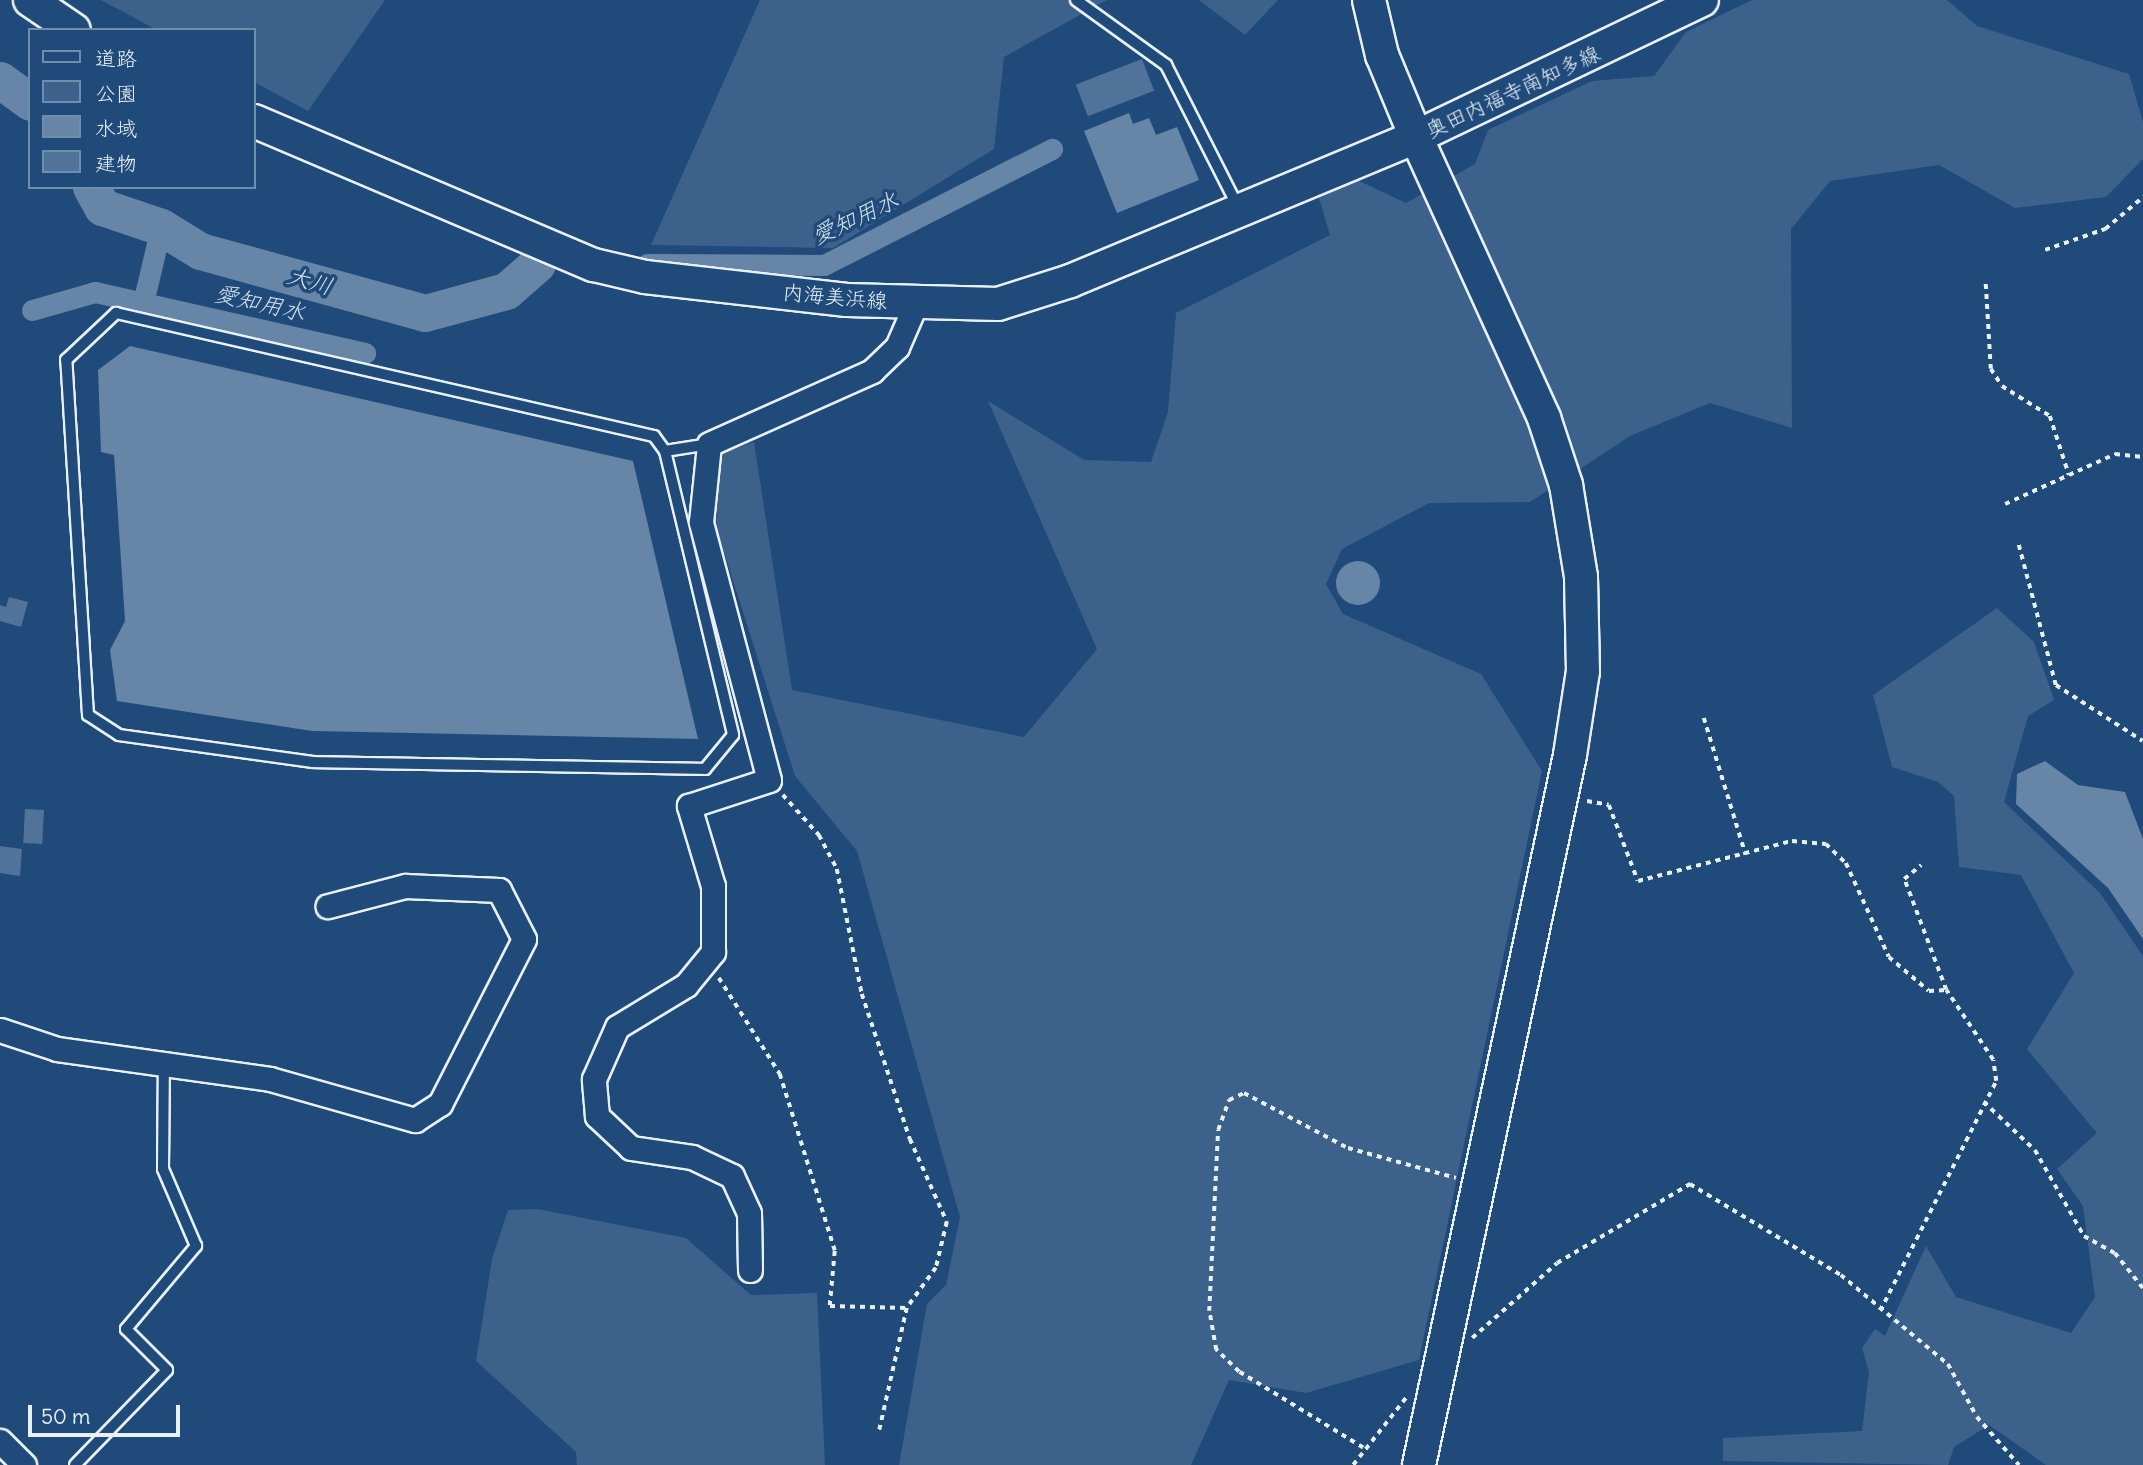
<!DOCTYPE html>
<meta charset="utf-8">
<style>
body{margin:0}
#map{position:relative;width:2143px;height:1465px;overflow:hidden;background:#1f4a7a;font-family:Delius,"Klee One",sans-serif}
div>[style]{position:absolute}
.green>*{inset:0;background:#3c628c}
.water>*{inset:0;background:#6685a7}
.round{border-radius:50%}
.canal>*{height:21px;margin:-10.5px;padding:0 10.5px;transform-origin:10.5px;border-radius:10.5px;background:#6685a7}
.river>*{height:37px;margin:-18.5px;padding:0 18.5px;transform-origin:18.5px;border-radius:18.5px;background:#6685a7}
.building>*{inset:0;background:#517399;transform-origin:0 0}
.path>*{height:3.5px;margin-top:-1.75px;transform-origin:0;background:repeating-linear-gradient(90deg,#e8f1f8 0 5px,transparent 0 10px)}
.roads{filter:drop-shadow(2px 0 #e8f1f8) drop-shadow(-2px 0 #e8f1f8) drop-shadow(0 2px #e8f1f8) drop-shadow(0 -2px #e8f1f8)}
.lane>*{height:10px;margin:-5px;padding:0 5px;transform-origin:5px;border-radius:5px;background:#1f4a7a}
.street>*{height:23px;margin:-11.5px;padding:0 11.5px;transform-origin:11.5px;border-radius:11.5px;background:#1f4a7a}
.secondary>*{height:32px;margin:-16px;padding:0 16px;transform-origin:16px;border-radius:16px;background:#1f4a7a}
span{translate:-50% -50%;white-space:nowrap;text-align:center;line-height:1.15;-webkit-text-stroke:7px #1f4a7a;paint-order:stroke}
.street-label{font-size:21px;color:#e8f1f8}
.water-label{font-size:23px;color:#d4e1ec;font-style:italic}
.legend{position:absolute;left:28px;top:28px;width:228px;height:161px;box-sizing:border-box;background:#1f4a7a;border:2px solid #6f8dac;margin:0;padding:9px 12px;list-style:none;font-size:21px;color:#e8f1f8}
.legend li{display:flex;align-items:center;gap:14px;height:35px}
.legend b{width:35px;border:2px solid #6f8dac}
.scale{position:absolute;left:28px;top:1405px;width:152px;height:32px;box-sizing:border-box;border:4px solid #e8f1f8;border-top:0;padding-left:9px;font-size:21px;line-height:24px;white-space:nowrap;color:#e8f1f8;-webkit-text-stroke:5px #1f4a7a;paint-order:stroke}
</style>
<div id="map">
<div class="green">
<div style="clip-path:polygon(101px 0,385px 0,308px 111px,254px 82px,254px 30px,157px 30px)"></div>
<div style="clip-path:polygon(760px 0,1107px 0,1004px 57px,994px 149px,833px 248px,651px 245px)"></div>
<div style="clip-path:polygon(1199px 0,1278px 0,1245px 35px)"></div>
<div style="clip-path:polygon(1752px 0,1947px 0,1977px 26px,2129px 74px,2143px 122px,2143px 159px,2106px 197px,2015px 208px,1939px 165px,1830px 181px,1791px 229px,1792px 428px,1710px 403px,1630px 436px,1530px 502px,1429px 503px,1342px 549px,1326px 584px,1343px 614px,1481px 674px,1542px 771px,1419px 1360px,1306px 1393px,1229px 1380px,1191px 1465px,899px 1465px,927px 1304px,946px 1285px,960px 1217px,857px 851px,795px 776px,716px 527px,720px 454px,754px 442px,792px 690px,1024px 737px,1097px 649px,988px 401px,1084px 460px,1151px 462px,1168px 412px,1176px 313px,1330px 235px,1319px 198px,1355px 179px,1406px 203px,1475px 164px,1488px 130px,1592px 81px,1654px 76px,1686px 32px)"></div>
<div style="clip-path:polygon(1997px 608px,2034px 642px,2054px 700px,2028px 716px,2004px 802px,2100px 893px,2143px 956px,2143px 1465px,2046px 1465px,1989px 1425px,1954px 1447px,1948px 1465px,1723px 1461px,1723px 1438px,1862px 1431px,1869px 1372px,1862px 1348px,1875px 1329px,1885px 1336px,1926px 1246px,1956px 1297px,2071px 1333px,2095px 1297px,2083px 1206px,2057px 1169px,2097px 1133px,2027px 1049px,2074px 973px,2021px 875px,1959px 867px,1954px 796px,1938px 782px,1892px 767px,1873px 695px)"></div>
<div style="clip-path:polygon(537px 1209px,686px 1238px,751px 1295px,817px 1293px,825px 1465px,577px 1465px,576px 1452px,476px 1361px,492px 1259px,508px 1210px)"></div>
</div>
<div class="water">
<div style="clip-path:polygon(1129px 113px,1133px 124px,1149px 118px,1156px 135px,1177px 127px,1199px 180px,1117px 213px,1084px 131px)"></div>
<div style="clip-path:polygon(130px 346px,633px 461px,698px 739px,312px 731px,117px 701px,110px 650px,125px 621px,114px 455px,101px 452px,98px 370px)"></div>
<div class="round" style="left:1336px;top:561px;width:44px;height:44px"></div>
<div style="clip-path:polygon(2045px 761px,2078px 785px,2125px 792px,2143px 839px,2143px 939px,2108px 888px,2016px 804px,2017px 774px)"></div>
</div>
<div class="canal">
<div style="left:647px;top:264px;width:177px;rotate:0.3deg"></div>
<div style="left:824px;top:265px;width:256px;rotate:-27deg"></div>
<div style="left:143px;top:303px;width:78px;rotate:-76.7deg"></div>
<div style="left:32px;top:310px;width:66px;rotate:-15.9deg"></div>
<div style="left:95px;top:292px;width:277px;rotate:12.7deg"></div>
</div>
<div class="river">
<div style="left:0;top:80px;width:37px;rotate:36deg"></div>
<div style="left:91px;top:187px;width:23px;rotate:61deg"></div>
<div style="left:102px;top:207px;width:62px;rotate:18.7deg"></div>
<div style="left:161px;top:227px;width:46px;rotate:31.6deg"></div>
<div style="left:200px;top:251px;width:233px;rotate:15.4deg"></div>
<div style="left:425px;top:313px;width:84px;rotate:-15.2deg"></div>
<div style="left:506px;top:291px;width:41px;rotate:-41.1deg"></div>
</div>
<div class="building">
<div style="left:1142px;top:59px;width:34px;height:71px;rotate:69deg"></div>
<div style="clip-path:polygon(9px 597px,28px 602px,21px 627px,0 621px,0 605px,6px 607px)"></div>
<div style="left:25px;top:809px;width:19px;height:34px;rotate:3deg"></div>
<div style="clip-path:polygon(0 846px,22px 849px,20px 876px,0 873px)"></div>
</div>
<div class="path">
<div style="left:2045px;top:250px;width:64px;rotate:-19.3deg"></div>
<div style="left:2105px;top:229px;width:50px;rotate:-40.1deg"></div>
<div style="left:1986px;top:284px;width:85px;rotate:86.6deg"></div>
<div style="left:1991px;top:369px;width:20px;rotate:57deg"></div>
<div style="left:2002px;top:386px;width:57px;rotate:32deg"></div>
<div style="left:2050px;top:416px;width:62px;rotate:72.1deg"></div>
<div style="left:2005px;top:504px;width:121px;rotate:-24.4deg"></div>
<div style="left:2115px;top:454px;width:28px;rotate:6deg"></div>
<div style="left:2019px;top:545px;width:145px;rotate:75.2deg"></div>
<div style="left:2056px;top:685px;width:103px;rotate:32.8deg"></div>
<div style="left:1704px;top:718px;width:143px;rotate:73deg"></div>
<div style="left:783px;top:795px;width:54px;rotate:48deg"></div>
<div style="left:819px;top:835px;width:38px;rotate:62deg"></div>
<div style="left:837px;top:869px;width:127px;rotate:78.7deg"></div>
<div style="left:862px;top:994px;width:153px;rotate:71.7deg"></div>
<div style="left:910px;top:1139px;width:91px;rotate:66deg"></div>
<div style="left:947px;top:1222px;width:47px;rotate:103.4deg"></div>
<div style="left:936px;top:1268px;width:49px;rotate:125.9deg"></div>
<div style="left:907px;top:1308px;width:127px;rotate:102.7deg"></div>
<div style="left:1587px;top:801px;width:22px;rotate:10deg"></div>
<div style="left:1609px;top:805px;width:81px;rotate:69.1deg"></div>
<div style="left:1638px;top:881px;width:159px;rotate:-14.6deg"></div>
<div style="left:1792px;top:841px;width:34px;rotate:5deg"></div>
<div style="left:1826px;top:844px;width:28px;rotate:44deg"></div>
<div style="left:1846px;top:863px;width:103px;rotate:65.4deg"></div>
<div style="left:1889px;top:957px;width:52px;rotate:40.4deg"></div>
<div style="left:1929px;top:991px;width:17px;rotate:-3deg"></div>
<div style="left:1946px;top:990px;width:119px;rotate:-110.7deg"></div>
<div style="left:1904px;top:879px;width:22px;rotate:-39deg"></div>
<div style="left:719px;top:978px;width:114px;rotate:57.6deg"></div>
<div style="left:780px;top:1074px;width:185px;rotate:72.7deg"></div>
<div style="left:835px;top:1251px;width:55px;rotate:95.2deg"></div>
<div style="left:830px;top:1306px;width:77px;rotate:1.5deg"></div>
<div style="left:1984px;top:1102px;width:70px;rotate:43.3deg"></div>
<div style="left:2035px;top:1150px;width:99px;rotate:60.3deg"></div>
<div style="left:2084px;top:1236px;width:35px;rotate:29deg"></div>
<div style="left:2115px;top:1253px;width:45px;rotate:51.3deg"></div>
<div style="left:1880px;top:1311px;width:258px;rotate:-63.2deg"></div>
<div style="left:1996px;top:1081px;width:21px;rotate:-98deg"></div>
<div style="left:1993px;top:1060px;width:84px;rotate:-123.9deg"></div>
<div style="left:1472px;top:1338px;width:113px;rotate:-41.4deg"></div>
<div style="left:1557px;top:1263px;width:155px;rotate:-30.7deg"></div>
<div style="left:1690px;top:1184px;width:176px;rotate:31.1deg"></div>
<div style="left:1841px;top:1275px;width:139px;rotate:39.8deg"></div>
<div style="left:1948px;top:1364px;width:60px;rotate:61.3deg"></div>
<div style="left:1977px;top:1417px;width:64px;rotate:48.8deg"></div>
<div style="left:1363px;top:1448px;width:145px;rotate:-148.5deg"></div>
<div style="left:1239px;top:1372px;width:32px;rotate:-136deg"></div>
<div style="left:1216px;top:1350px;width:40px;rotate:-100deg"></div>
<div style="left:1209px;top:1311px;width:181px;rotate:-87.2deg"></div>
<div style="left:1218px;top:1130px;width:32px;rotate:-70deg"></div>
<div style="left:1229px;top:1100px;width:17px;rotate:-25deg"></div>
<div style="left:1244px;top:1093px;width:118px;rotate:27.9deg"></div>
<div style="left:1348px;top:1148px;width:112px;rotate:15.5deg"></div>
<div style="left:1353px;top:1465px;width:89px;rotate:-51.8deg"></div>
</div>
<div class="roads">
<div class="lane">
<div style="left:1076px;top:0;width:111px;rotate:35.8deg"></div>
<div style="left:1166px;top:65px;width:159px;rotate:63.1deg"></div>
<div style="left:665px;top:451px;width:292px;rotate:76.5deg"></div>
<div style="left:733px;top:735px;width:44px;rotate:129.5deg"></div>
<div style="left:705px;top:769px;width:392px;rotate:-179deg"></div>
<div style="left:313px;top:762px;width:196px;rotate:-172.1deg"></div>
<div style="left:119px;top:735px;width:37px;rotate:-147deg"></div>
<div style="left:88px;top:715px;width:356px;rotate:-93.5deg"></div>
<div style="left:66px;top:360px;width:69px;rotate:-43.2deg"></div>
<div style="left:116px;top:313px;width:552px;rotate:12.88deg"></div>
<div style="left:654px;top:436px;width:19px;rotate:54deg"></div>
<div style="left:665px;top:451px;width:45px;rotate:-9deg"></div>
<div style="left:75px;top:1465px;width:132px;rotate:-45.9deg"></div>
<div style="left:167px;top:1370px;width:58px;rotate:-135deg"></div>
<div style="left:126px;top:1329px;width:109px;rotate:-49.9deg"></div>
<div style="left:196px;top:1246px;width:84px;rotate:-113.2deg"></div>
<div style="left:163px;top:1169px;width:107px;rotate:-89.5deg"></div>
</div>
<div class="street">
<div style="left:0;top:1030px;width:60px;rotate:18.4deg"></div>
<div style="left:57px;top:1049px;width:215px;rotate:8deg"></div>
<div style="left:270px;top:1079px;width:151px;rotate:15.8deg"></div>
<div style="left:415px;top:1120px;width:30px;rotate:-33deg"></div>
<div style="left:440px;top:1104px;width:185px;rotate:-63deg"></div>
<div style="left:524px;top:939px;width:55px;rotate:-117deg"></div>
<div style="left:499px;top:890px;width:94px;rotate:-177.6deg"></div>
<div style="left:405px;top:886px;width:80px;rotate:165.4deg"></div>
<div style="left:750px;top:1270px;width:57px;rotate:-91deg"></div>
<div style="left:749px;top:1213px;width:41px;rotate:-114.7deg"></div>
<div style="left:732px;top:1176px;width:44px;rotate:-154.6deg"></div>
<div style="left:692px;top:1157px;width:62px;rotate:-171.6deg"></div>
<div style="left:631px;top:1148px;width:47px;rotate:-136.7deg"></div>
<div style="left:597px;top:1116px;width:37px;rotate:-95deg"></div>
<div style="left:594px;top:1079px;width:57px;rotate:-66.1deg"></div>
<div style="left:617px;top:1027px;width:81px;rotate:-31.3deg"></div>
<div style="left:686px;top:985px;width:43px;rotate:-50.7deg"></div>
<div style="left:713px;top:952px;width:66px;rotate:-90deg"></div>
<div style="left:713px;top:886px;width:84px;rotate:-106.7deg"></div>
<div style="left:689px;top:806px;width:84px;rotate:-18deg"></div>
<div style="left:769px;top:780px;width:267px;rotate:-104.8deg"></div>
<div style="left:701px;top:522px;width:78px;rotate:-84.1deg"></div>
<div style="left:709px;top:444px;width:179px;rotate:-24.1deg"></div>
<div style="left:872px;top:371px;width:35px;rotate:-44deg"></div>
<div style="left:897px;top:347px;width:48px;rotate:-66.6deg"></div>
<div style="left:0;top:1441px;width:34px;rotate:45deg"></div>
</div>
<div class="secondary">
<div style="left:30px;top:0;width:53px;rotate:34.3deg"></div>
<div style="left:1369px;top:0;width:57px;rotate:76.7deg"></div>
<div style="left:1382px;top:55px;width:89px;rotate:67.5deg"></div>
<div style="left:1416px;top:137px;width:309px;rotate:65.5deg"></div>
<div style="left:1544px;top:418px;width:71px;rotate:71.8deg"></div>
<div style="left:1566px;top:485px;width:93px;rotate:80.7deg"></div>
<div style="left:1581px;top:577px;width:94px;rotate:88.8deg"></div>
<div style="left:1583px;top:671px;width:85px;rotate:98.8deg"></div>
<div style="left:1570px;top:755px;width:726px;rotate:102.01deg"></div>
<div style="left:254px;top:121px;width:369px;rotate:23deg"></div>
<div style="left:594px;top:265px;width:52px;rotate:13.2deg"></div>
<div style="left:645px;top:277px;width:203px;rotate:6.5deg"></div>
<div style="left:847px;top:300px;width:151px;rotate:1.5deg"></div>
<div style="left:998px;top:304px;width:76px;rotate:-17.7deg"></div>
<div style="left:1070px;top:281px;width:375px;rotate:-22.6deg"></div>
<div style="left:1416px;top:137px;width:317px;rotate:-25.6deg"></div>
</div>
</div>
<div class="street-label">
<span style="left:1513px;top:92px;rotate:-25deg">奥田内福寺南知多線</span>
<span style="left:835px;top:297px;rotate:5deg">内海美浜線</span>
</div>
<div class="water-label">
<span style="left:855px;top:218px;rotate:-25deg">愛知用水</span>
<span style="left:310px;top:281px;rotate:16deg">大川</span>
<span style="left:260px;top:303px;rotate:13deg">愛知用水</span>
</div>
<ul class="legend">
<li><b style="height:9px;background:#1f4a7a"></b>道路</li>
<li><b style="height:19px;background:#3c628c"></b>公園</li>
<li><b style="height:19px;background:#6685a7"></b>水域</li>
<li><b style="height:19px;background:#517399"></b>建物</li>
</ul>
<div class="scale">50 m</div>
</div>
